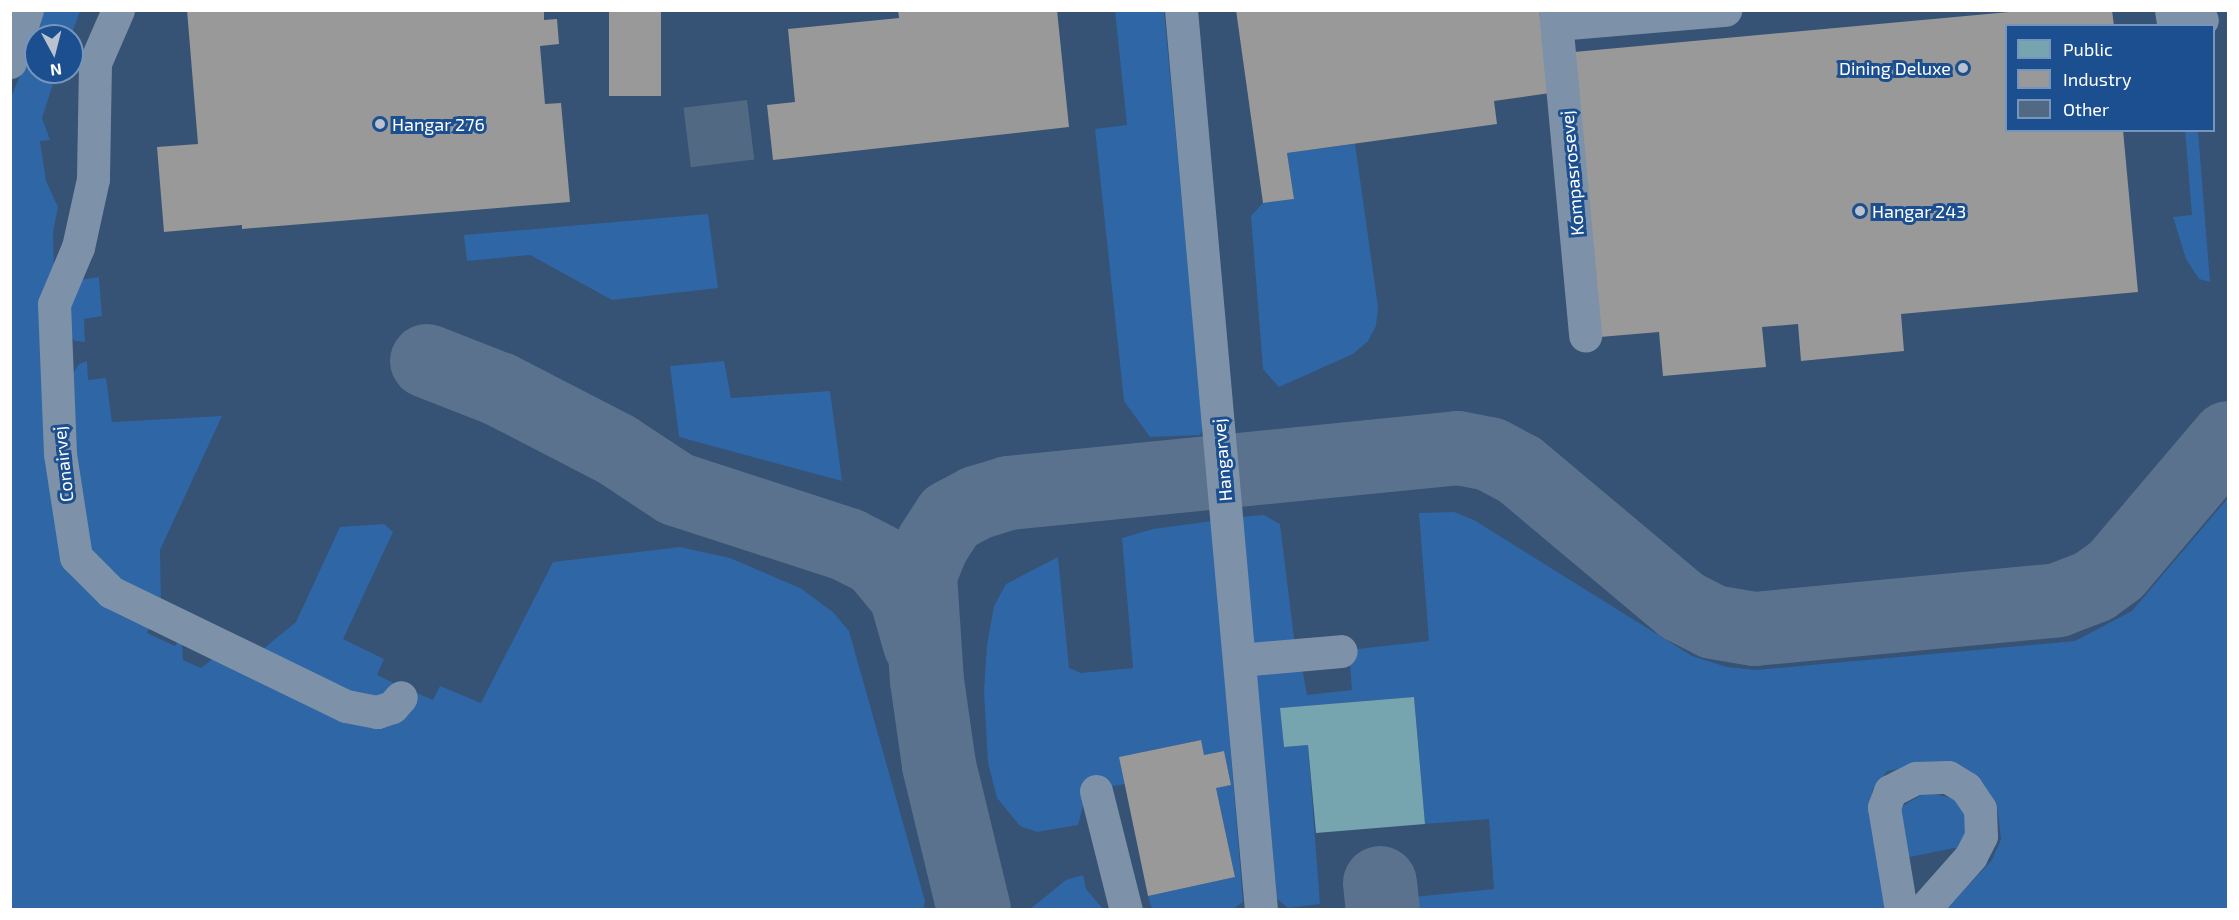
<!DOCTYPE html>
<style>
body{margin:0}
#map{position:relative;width:2239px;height:920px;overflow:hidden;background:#365274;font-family:"Exo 2",sans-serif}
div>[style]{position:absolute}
.green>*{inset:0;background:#2f66a5}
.public>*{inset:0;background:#76a5af}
.industry>*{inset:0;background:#999;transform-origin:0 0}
.taxiway>*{height:74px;margin:-37px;padding:0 37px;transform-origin:37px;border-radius:37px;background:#5a728e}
.building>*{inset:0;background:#526984;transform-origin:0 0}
.minor>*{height:33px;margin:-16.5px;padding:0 16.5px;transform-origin:16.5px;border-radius:16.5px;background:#7d92a8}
.dots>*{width:16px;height:16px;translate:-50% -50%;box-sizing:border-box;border:3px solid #1b4f8f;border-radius:50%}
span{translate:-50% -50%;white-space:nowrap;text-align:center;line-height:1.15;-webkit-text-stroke:6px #1b4f8f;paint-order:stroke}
.poi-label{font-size:18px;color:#fff}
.right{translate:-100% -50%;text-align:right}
.left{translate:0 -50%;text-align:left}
.street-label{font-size:18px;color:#fff}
.frame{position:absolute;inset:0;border:12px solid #fff;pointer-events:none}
.legend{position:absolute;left:2005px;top:24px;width:210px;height:108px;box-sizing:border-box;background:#1b4f8f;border:2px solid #7695bc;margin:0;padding:8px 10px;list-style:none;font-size:18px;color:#fff}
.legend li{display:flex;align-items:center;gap:12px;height:30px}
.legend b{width:30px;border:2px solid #7695bc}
.north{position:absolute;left:24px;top:24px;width:60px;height:60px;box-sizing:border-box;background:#1b4f8f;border:2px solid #7695bc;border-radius:50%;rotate:173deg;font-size:16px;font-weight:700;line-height:24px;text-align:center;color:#fff}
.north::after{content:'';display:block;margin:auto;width:21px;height:27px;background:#b9c2ce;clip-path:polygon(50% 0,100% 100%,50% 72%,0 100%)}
</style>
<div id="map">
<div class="green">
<div style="clip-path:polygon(44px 11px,80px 11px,71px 36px,37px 36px)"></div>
<div style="clip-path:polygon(1115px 11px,1164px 11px,1203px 428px,1200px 435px,1150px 437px,1124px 401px,1095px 129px,1127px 125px)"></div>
<div style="clip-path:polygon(36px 39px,36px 72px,57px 72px,42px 118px,50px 140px,40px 141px,46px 181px,58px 207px,53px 232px,62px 554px,151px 625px,147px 633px,175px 646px,178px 641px,182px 644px,183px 660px,201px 668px,219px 654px,409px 706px,417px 693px,433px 700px,440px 686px,481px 703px,553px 562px,680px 547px,730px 558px,800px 588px,833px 612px,849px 631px,925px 901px,923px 910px,11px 910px,10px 99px)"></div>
<div style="clip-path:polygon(2185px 131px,2198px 131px,2210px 282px,2199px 279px,2186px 259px,2173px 217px,2192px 215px)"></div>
<div style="clip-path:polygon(1355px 144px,1378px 307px,1376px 326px,1368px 341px,1353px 354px,1279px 387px,1263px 369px,1251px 216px,1263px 203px,1294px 199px,1287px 153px)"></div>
<div style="clip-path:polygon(708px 214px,718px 288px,612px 300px,530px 255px,467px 261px,464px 235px)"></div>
<div style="clip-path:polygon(99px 277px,102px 316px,84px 319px,85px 342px,75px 341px,64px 329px,79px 280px)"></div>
<div style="clip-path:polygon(87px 361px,88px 380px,106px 378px,112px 422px,222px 416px,160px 550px,161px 601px,108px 580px,83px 536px,70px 378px,79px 364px)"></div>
<div style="clip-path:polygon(724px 361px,731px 398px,830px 391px,842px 481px,679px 437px,670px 366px)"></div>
<div style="clip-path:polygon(2228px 498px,2228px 909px,1946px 909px,1992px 860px,2001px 839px,1997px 805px,1980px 781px,1937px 763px,1887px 771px,1872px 792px,1892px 909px,1414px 909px,1413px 897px,1494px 889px,1489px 819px,1425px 824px,1414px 697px,1280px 708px,1284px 747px,1308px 745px,1320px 904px,1288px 908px,1277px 899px,1256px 669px,1302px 667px,1307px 695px,1352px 690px,1349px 650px,1429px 641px,1419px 513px,1454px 512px,1474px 520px,1692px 656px,1727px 667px,1755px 670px,2075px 641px,2132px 611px)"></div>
<div style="clip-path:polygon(1264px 515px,1280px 524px,1295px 646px,1252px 643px,1241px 517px)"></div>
<div style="clip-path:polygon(1212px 521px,1243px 902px,1233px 909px,1152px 909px,1148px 896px,1235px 877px,1216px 788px,1231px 785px,1224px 751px,1204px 755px,1200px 740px,1120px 757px,1125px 784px,1087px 791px,1078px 825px,1037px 832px,1020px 826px,997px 798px,988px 763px,984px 691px,987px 645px,994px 606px,1006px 584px,1058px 557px,1069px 668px,1081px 673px,1133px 668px,1122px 538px,1153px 529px)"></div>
<div style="clip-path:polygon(384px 524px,393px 532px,343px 639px,384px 659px,377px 675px,396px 684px,370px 702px,263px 649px,296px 622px,340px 527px)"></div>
<div style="clip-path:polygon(1927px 792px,1955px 799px,1967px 819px,1963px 850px,1954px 848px,1910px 857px,1900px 854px,1899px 808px)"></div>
<div style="clip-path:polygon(1083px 875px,1086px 889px,1103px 909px,1030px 909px,1066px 880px)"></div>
</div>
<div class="public">
<div style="clip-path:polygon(1414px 697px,1425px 824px,1316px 833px,1308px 745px,1284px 747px,1280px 708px)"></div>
</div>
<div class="industry">
<div style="clip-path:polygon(187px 10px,544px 10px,544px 20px,557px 19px,559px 44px,540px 46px,545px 104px,561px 103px,570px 202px,242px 229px,242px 225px,164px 232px,157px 147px,198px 144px)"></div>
<div style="left:609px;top:10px;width:52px;height:86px"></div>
<div style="clip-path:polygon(898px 10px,1057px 10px,1069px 127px,773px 160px,767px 105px,795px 102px,788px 29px,899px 18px)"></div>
<div style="clip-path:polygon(1236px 10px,1539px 10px,1550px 93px,1494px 101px,1497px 124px,1287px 153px,1294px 199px,1263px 203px)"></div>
<div style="clip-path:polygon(2031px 10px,2112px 10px,2114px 26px,2006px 26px,2006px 130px,2123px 130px,2138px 292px,1901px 314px,1904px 351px,1801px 361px,1798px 324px,1762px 327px,1766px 367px,1663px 376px,1659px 332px,1600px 337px,1574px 52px)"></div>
<div style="clip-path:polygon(1201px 740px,1204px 755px,1224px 751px,1231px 785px,1216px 788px,1235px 877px,1148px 896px,1119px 757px)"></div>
</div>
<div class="taxiway">
<div style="left:427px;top:361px;width:77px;rotate:21.3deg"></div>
<div style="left:499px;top:389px;width:133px;rotate:27.3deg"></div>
<div style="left:617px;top:450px;width:71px;rotate:33.5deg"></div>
<div style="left:676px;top:489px;width:181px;rotate:18deg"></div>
<div style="left:848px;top:545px;width:33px;rotate:27deg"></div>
<div style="left:877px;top:560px;width:45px;rotate:50.4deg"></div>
<div style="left:906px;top:595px;width:51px;rotate:74.1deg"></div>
<div style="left:1380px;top:883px;width:27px;rotate:84deg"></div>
<div style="left:974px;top:910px;width:149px;rotate:-103.6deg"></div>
<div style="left:939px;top:765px;width:85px;rotate:-98.1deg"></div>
<div style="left:927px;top:681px;width:106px;rotate:-93.8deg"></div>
<div style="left:920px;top:575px;width:32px;rotate:-68deg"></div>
<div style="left:932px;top:545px;width:33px;rotate:-57deg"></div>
<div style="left:950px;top:517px;width:30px;rotate:-28deg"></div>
<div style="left:976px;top:503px;width:34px;rotate:-17deg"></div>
<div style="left:1008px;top:493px;width:452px;rotate:-5.7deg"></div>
<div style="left:1458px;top:448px;width:33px;rotate:11deg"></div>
<div style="left:1490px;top:454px;width:34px;rotate:28deg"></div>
<div style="left:1520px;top:470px;width:212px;rotate:40deg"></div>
<div style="left:1682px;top:606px;width:35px;rotate:27deg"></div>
<div style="left:1713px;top:622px;width:42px;rotate:9.7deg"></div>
<div style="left:1754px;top:629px;width:305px;rotate:-5.4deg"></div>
<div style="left:2058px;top:600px;width:39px;rotate:-21deg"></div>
<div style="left:2094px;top:586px;width:27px;rotate:-36deg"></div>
<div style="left:2116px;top:570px;width:173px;rotate:-49.7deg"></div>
</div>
<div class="building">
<div style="left:747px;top:100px;width:60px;height:64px;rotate:83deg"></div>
</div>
<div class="minor">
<div style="left:118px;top:10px;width:58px;rotate:113.5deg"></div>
<div style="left:95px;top:63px;width:116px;rotate:91deg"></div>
<div style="left:93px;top:179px;width:70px;rotate:102.4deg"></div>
<div style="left:78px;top:247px;width:62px;rotate:112.8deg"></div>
<div style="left:54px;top:304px;width:150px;rotate:87.7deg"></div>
<div style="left:60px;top:454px;width:104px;rotate:81.2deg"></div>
<div style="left:76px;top:557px;width:49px;rotate:45deg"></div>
<div style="left:111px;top:592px;width:261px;rotate:25.9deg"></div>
<div style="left:346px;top:706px;width:32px;rotate:11deg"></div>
<div style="left:377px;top:712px;width:16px;rotate:-18deg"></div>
<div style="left:392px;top:707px;width:13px;rotate:-48deg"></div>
<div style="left:1181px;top:10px;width:904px;rotate:84.92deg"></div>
<div style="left:1555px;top:10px;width:327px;rotate:84.7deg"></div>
<div style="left:2171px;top:10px;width:13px;rotate:81deg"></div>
<div style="left:2173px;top:23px;width:29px;rotate:-6deg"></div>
<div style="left:1557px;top:24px;width:169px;rotate:-4.8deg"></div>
<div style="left:10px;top:62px;width:55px;rotate:-71.9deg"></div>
<div style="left:1239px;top:660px;width:102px;rotate:-5deg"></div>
<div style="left:1096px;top:791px;width:123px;rotate:75.9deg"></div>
<div style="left:1901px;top:910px;width:104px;rotate:-99.4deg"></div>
<div style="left:1884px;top:807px;width:17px;rotate:-69deg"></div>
<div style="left:1890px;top:791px;width:29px;rotate:-27deg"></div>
<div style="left:1916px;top:778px;width:32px;rotate:-2deg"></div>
<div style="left:1948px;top:777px;width:21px;rotate:31deg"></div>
<div style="left:1966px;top:788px;width:25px;rotate:56deg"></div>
<div style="left:1980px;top:809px;width:27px;rotate:88deg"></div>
<div style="left:1981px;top:836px;width:22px;rotate:117deg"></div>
<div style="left:1971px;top:856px;width:72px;rotate:131.6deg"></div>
</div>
<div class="dots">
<div style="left:1963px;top:68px;background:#b9c2ce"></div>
<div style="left:380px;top:124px;background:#b9c2ce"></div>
<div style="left:1860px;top:211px;background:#b9c2ce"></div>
</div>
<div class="poi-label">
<span class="right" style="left:1951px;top:68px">Dining Deluxe</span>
<span class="left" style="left:392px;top:124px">Hangar 276</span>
<span class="left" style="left:1872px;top:211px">Hangar 243</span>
</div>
<div class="street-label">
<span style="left:1572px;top:173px;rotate:-95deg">Kompasrosevej</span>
<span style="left:1222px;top:460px;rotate:-95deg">Hangarvej</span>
<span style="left:63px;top:464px;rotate:-96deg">Conairvej</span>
</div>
<div class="frame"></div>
<ul class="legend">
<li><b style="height:16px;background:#76a5af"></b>Public</li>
<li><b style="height:16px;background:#999"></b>Industry</li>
<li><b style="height:16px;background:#526984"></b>Other</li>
</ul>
<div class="north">N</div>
</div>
